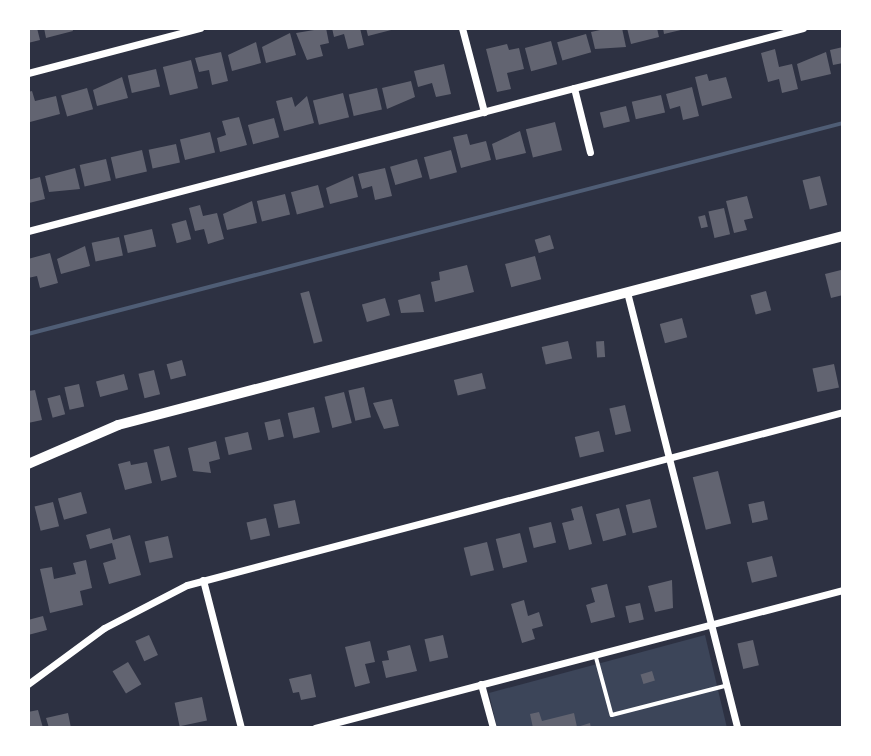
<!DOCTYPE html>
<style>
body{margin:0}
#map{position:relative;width:871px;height:756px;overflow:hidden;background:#2d3142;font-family:"Nunito Sans",sans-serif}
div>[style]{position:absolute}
.green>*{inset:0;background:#3c4559}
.stream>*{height:3.5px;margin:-1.75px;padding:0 1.75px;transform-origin:1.75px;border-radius:1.75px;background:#4f5d75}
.building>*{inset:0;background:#626471;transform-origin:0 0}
.service>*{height:3.5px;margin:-1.75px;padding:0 1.75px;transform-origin:1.75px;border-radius:1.75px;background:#fff}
.minor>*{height:7px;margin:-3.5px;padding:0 3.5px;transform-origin:3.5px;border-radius:3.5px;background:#fff}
.tertiary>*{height:10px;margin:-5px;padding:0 5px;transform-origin:5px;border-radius:5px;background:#fff}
span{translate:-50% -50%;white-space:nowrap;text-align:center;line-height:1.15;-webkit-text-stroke:6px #fff;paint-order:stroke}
.frame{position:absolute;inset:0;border:30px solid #fff;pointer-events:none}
</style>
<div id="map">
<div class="green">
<div style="clip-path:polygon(705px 635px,727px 728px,497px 728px,489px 693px)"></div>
</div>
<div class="stream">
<div style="left:28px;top:334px;width:842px;rotate:-14.51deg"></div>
</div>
<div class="building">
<div style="clip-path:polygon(28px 28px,37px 28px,40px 40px,28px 43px)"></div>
<div style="clip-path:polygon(44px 28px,72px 28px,73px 31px,46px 38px)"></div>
<div style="clip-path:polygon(326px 28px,329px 43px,320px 45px,323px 56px,307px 60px,296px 33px)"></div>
<div style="clip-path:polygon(332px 28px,360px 28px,364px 45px,348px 49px,344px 34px,334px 37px)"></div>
<div style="clip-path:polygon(366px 28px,395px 28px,395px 29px,368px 36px)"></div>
<div style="clip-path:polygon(609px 28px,622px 28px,626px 47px,595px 49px,591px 32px)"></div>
<div style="clip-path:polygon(627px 28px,657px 28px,659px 37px,631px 44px)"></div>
<div style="clip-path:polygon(663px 28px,685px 28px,685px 29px,664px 34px)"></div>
<div style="clip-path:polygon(290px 33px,296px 55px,266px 63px,262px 47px)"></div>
<div style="left:586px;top:34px;width:19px;height:30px;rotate:74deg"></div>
<div style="left:551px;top:41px;width:24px;height:27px;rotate:75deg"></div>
<div style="clip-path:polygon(256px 42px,261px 63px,232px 71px,228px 55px)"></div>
<div style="clip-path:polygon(507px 44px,509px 50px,519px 48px,524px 69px,507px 73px,511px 89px,497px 92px,486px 49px)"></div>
<div style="clip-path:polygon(843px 47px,843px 63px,833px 65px,830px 50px)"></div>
<div style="clip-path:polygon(775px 49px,779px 67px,792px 64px,798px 89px,782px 93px,779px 79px,768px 82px,761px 53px)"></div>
<div style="clip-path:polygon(221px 52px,228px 81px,212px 85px,209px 70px,199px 72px,195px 58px)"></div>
<div style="clip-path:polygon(826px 52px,831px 74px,801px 81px,797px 64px)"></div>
<div style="left:191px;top:60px;width:29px;height:29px;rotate:76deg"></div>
<div style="clip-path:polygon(444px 64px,451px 94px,436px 97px,432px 83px,418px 87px,414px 71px)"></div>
<div style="left:156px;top:69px;width:18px;height:29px;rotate:77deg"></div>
<div style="clip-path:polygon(707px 74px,709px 81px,726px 77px,732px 98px,702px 106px,695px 77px)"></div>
<div style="clip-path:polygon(122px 77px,128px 98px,97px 106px,93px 90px)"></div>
<div style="clip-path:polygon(411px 81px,415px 97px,387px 109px,382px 88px)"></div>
<div style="clip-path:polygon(692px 87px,699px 116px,683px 120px,680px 106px,670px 109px,666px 94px)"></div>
<div style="left:87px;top:88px;width:22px;height:27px;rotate:74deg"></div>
<div style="left:377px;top:88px;width:22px;height:29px;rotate:77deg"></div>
<div style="clip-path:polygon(32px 91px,35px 101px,56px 96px,60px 114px,30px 122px,28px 92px)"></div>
<div style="left:343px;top:93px;width:25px;height:31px;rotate:76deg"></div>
<div style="left:661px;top:95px;width:18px;height:30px;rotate:77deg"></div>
<div style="clip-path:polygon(307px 96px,314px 123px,284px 131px,276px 101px,292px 97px,295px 107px)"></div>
<div style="left:626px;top:106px;width:16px;height:27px;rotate:76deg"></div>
<div style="clip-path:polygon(239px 117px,247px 145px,220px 152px,217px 138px,226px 135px,222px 121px)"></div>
<div style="left:274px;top:118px;width:20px;height:27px;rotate:75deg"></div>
<div style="left:555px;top:122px;width:29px;height:30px;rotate:76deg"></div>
<div style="clip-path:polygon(520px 131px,526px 153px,496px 160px,492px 144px)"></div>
<div style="left:210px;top:132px;width:21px;height:31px;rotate:76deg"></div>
<div style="clip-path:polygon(467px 134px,470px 145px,486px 141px,491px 160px,461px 168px,453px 137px)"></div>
<div style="left:176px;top:144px;width:19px;height:28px;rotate:78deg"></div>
<div style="left:142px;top:150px;width:22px;height:32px;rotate:77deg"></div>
<div style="left:451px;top:150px;width:23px;height:28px;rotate:75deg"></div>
<div style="left:106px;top:159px;width:22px;height:27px;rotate:77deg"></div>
<div style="left:417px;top:159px;width:19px;height:28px;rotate:74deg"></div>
<div style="clip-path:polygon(75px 168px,80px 189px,49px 192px,45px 176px)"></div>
<div style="clip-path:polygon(385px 168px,392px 196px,375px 200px,372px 186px,362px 189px,358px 174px)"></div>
<div style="clip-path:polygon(353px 176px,358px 197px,330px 204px,326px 188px)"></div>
<div style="left:820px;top:176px;width:30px;height:18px;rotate:76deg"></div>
<div style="clip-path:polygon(40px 177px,45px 199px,29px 203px,28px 180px)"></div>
<div style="left:318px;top:185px;width:23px;height:28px;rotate:75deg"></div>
<div style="left:285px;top:194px;width:21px;height:29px;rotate:76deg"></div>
<div style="clip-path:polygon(747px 196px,753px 218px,744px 220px,747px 230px,734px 233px,726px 201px)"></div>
<div style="clip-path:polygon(252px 201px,257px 223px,227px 230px,223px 214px)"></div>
<div style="clip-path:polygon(200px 205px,203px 216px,217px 213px,224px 239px,208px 244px,204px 229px,195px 231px,189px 208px)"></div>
<div style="left:724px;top:208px;width:27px;height:16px;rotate:77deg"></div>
<div style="left:705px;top:215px;width:12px;height:7px;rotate:76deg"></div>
<div style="left:186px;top:220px;width:20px;height:15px;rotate:75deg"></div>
<div style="left:152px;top:229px;width:18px;height:29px;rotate:77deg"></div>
<div style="left:550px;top:235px;width:14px;height:16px;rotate:73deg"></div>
<div style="left:119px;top:237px;width:19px;height:28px;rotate:78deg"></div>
<div style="clip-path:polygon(85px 246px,90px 266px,61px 274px,57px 259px)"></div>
<div style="clip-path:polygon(50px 253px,58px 283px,40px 288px,37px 276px,28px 278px,28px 259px)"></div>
<div style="left:535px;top:256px;width:24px;height:31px;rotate:75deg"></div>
<div style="clip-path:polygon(467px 265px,474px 292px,435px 302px,431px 282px,440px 280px,439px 272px)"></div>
<div style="clip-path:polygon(841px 270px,843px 295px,831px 298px,825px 274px)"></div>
<div style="left:309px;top:291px;width:52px;height:9px;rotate:75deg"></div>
<div style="left:766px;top:291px;width:20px;height:16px;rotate:75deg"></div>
<div style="clip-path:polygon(420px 294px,424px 312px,401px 313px,398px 300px)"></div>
<div style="left:385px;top:298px;width:18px;height:24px;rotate:74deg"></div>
<div style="left:682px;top:318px;width:20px;height:23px;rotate:75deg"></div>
<div style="left:568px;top:341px;width:18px;height:27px;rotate:77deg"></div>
<div style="left:604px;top:341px;width:16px;height:8px;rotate:86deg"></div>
<div style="left:182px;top:360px;width:16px;height:16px;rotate:75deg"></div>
<div style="left:834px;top:364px;width:24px;height:22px;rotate:78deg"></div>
<div style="left:154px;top:370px;width:25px;height:16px;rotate:76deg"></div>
<div style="left:482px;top:373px;width:16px;height:29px;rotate:76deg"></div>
<div style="left:124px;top:374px;width:16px;height:29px;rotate:75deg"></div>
<div style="left:79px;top:384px;width:23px;height:15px;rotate:77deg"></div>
<div style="left:364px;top:387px;width:31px;height:16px;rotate:77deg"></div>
<div style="clip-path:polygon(35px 390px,42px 420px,28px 423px,28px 391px)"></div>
<div style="left:344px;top:392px;width:32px;height:20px;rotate:76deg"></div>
<div style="left:60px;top:395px;width:20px;height:13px;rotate:75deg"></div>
<div style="clip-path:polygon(392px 399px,399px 426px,384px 429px,373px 403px)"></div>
<div style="left:625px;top:405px;width:27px;height:16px;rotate:77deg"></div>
<div style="left:314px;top:407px;width:26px;height:27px;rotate:77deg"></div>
<div style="left:280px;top:419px;width:18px;height:16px;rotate:77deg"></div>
<div style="left:599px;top:431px;width:21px;height:25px;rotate:76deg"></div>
<div style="left:248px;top:432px;width:18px;height:24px;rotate:77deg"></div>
<div style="clip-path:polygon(216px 441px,220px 459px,209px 462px,211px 473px,193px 471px,188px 448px)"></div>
<div style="left:169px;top:446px;width:32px;height:16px;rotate:76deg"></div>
<div style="clip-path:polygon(130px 461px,131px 465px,147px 462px,152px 483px,125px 490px,118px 464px)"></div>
<div style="left:718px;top:471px;width:54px;height:26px;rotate:76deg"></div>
<div style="left:81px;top:492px;width:22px;height:24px;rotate:74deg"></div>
<div style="left:650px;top:499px;width:29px;height:25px;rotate:76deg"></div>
<div style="left:295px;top:500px;width:24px;height:22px;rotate:78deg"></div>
<div style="left:764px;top:501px;width:19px;height:16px;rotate:78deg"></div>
<div style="left:53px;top:502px;width:25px;height:19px;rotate:76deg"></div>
<div style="clip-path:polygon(582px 506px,592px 544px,569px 550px,562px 523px,574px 520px,571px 509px)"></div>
<div style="left:619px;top:508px;width:28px;height:24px;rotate:75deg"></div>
<div style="left:266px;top:518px;width:18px;height:20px;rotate:77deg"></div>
<div style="left:551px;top:522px;width:21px;height:23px;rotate:76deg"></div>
<div style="clip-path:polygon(110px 528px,113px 540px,130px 535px,141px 575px,109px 584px,103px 563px,116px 559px,112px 543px,90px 549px,86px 535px)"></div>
<div style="left:520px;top:533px;width:30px;height:25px;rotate:76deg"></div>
<div style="left:168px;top:536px;width:22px;height:24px;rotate:77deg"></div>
<div style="left:487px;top:542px;width:29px;height:24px;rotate:76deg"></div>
<div style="left:772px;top:556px;width:21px;height:26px;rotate:76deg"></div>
<div style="clip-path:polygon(86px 560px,92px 588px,80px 591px,83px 605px,50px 613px,40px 569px,52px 567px,54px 579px,76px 574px,73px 563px)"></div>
<div style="clip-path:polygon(672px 580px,673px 608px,655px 612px,648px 586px)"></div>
<div style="clip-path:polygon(607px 584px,615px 617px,591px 623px,586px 605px,595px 602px,591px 588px)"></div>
<div style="clip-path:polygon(524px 600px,528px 616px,539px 612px,543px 626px,532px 629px,535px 639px,522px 643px,511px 604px)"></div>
<div style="left:640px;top:603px;width:17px;height:15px;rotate:77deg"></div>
<div style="clip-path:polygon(43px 616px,47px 630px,28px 635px,28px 620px)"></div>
<div style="left:149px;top:635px;width:22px;height:15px;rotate:66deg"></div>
<div style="left:443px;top:635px;width:23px;height:19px;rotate:77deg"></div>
<div style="left:753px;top:640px;width:26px;height:16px;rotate:77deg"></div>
<div style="clip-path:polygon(370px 641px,375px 662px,365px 664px,370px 683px,355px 687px,345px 647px)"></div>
<div style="clip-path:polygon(410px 645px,417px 671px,386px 678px,382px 661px,389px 660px,387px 651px)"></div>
<div style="left:128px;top:662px;width:26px;height:18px;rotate:59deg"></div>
<div style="left:652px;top:671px;width:10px;height:12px;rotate:73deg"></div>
<div style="clip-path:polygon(311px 674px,316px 697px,301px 700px,299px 692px,293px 693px,289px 679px)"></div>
<div style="left:202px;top:697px;width:24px;height:28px;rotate:78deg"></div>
<div style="clip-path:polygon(38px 710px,43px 728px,28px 728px,28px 712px)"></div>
<div style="clip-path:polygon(539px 712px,542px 721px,574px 713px,577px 727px,590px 723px,591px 728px,533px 728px,530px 714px)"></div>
<div style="clip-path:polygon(68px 713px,71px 728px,49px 728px,46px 718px)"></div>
</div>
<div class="service">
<div style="left:596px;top:656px;width:61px;rotate:74.8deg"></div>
<div style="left:612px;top:715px;width:117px;rotate:-14.4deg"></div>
</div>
<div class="minor">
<div style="left:462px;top:28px;width:87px;rotate:75.3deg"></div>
<div style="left:28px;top:73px;width:178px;rotate:-14.7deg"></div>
<div style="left:574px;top:88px;width:66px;rotate:76deg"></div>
<div style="left:28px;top:231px;width:801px;rotate:-14.68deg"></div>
<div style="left:627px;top:292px;width:450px;rotate:75.8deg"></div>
<div style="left:203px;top:580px;width:153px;rotate:75.6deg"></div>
<div style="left:28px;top:684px;width:94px;rotate:-36.4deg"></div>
<div style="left:104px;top:628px;width:93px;rotate:-27.4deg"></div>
<div style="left:187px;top:585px;width:678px;rotate:-14.77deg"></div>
<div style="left:481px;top:684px;width:46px;rotate:74.7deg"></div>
<div style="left:315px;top:728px;width:546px;rotate:-14.65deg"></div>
</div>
<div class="tertiary">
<div style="left:28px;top:464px;width:98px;rotate:-23.4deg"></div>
<div style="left:118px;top:425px;width:749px;rotate:-14.61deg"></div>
</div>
<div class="frame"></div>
</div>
